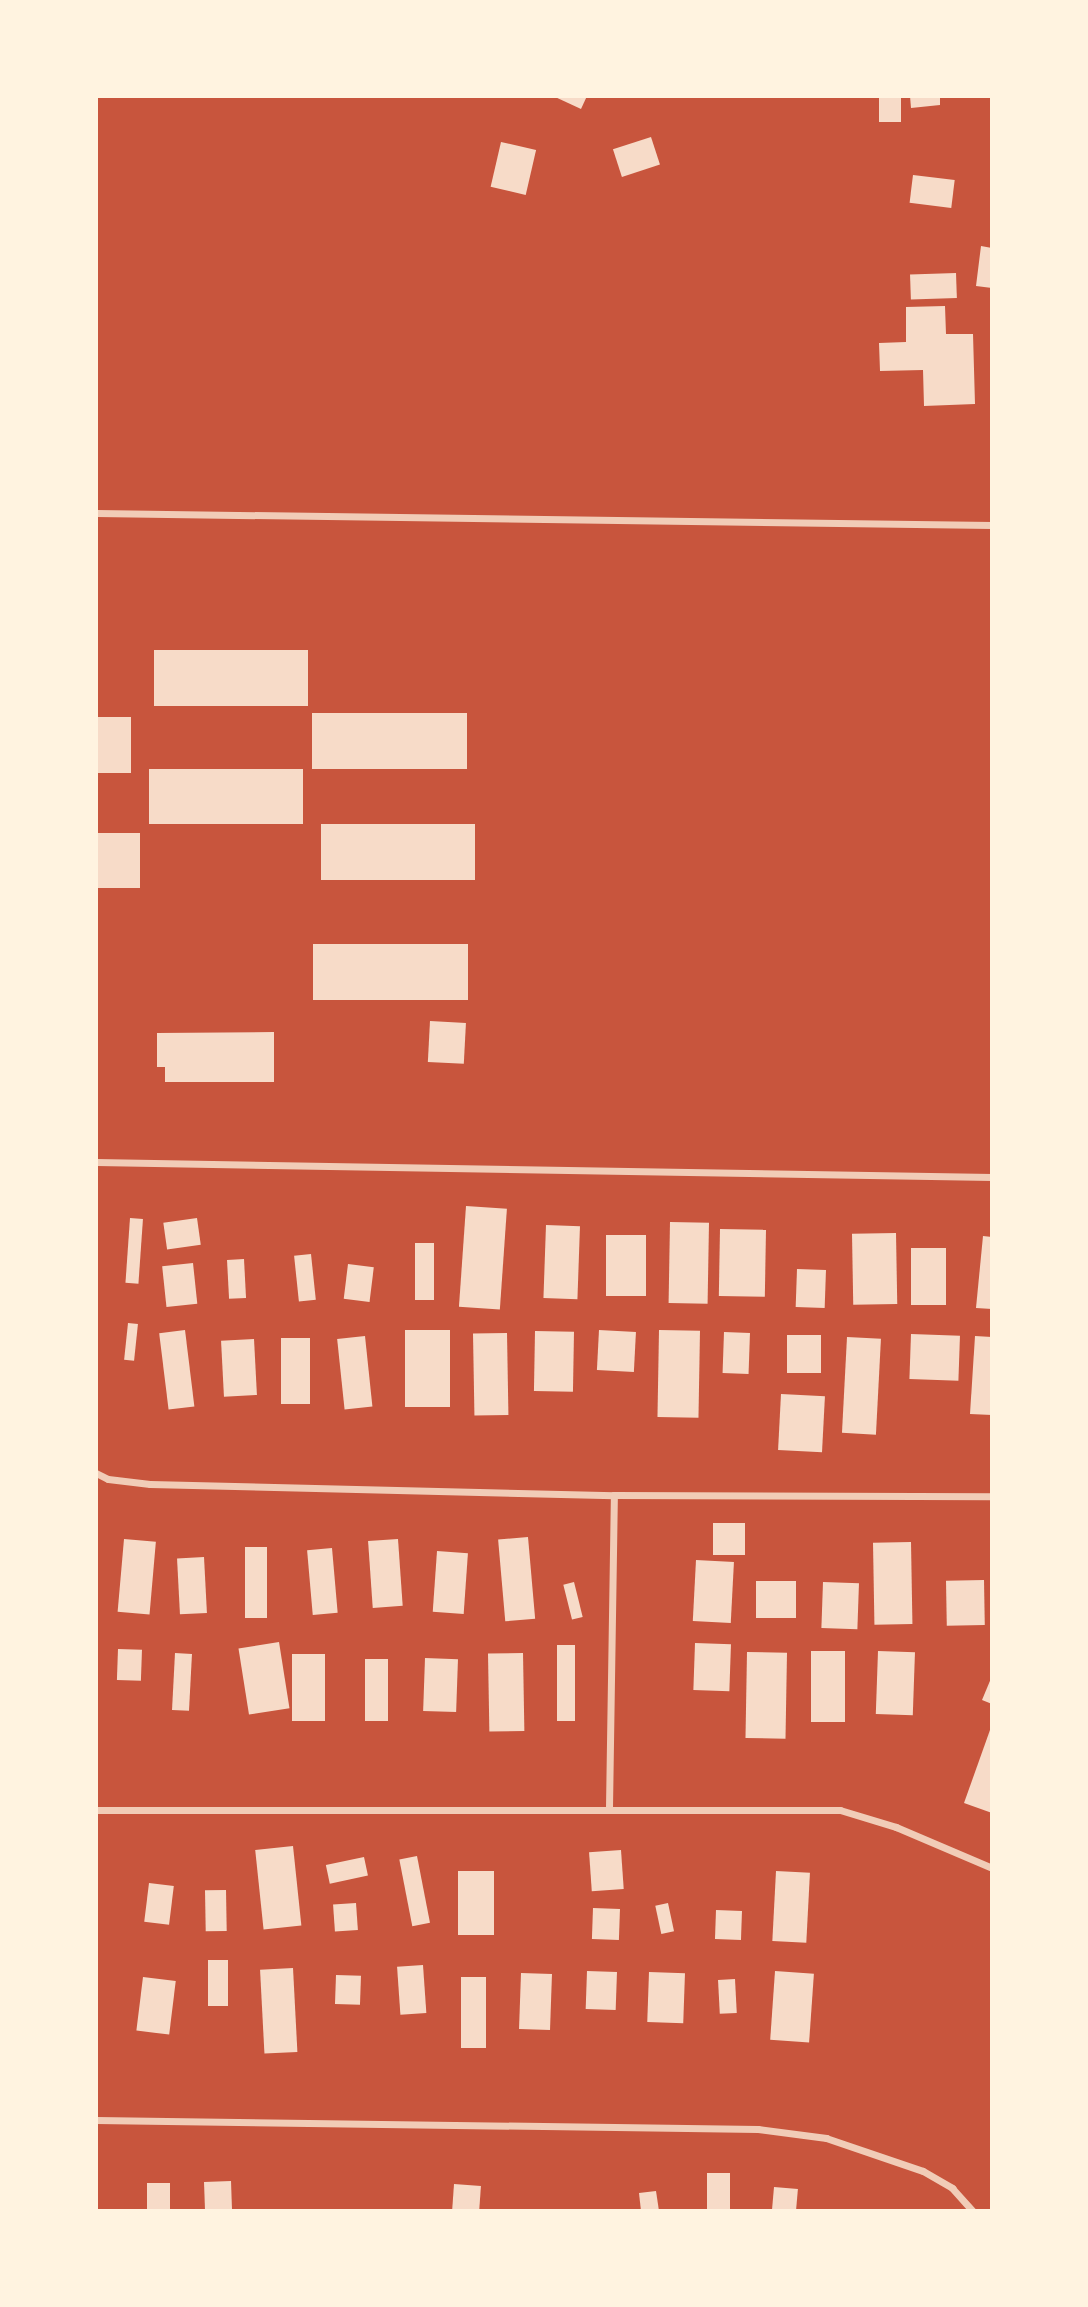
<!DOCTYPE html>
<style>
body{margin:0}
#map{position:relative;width:1088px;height:2307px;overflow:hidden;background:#c8553d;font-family:"Roboto Condensed",sans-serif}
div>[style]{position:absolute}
.building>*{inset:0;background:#f7dbc8;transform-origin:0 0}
.minor>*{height:7px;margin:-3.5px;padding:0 3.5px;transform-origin:3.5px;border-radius:3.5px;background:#f1ccb7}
span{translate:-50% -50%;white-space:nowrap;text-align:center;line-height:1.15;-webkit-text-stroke:5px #fff3e0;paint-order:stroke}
.frame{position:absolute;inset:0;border:98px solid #fff3e0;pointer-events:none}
</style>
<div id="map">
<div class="building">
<div style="clip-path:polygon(553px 96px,587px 96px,581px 109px)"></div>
<div style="left:879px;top:96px;width:22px;height:26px"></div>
<div style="clip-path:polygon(910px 96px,940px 96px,940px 105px,911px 108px)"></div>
<div style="left:651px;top:137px;width:29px;height:40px;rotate:72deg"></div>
<div style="left:501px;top:142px;width:36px;height:46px;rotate:13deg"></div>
<div style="left:913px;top:175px;width:42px;height:28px;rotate:7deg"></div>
<div style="clip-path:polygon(981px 246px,992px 248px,992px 288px,976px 286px)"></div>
<div style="left:956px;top:273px;width:25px;height:46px;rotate:88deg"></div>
<div style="clip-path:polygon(945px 306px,946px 334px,973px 334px,975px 404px,924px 406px,923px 370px,880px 371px,879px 343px,906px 342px,906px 307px)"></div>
<div style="left:308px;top:650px;width:56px;height:154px;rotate:90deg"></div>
<div style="left:312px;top:713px;width:155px;height:56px"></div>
<div style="left:131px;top:717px;width:56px;height:35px;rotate:90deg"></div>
<div style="left:149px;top:769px;width:154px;height:55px"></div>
<div style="left:475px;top:824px;width:56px;height:154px;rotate:90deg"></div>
<div style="left:96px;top:833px;width:44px;height:55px"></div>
<div style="left:313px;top:944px;width:155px;height:56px"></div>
<div style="left:430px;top:1021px;width:36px;height:41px;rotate:3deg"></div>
<div style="clip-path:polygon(274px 1032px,274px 1082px,165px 1082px,165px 1067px,157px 1067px,157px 1033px)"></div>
<div style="left:466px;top:1206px;width:41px;height:101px;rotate:4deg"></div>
<div style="left:130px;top:1218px;width:13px;height:65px;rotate:4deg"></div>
<div style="left:197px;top:1218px;width:27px;height:34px;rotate:82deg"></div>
<div style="left:670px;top:1222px;width:39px;height:81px;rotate:1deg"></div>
<div style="left:546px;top:1225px;width:34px;height:73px;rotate:2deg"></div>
<div style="left:720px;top:1229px;width:46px;height:67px;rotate:1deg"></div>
<div style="left:896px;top:1233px;width:71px;height:44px;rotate:89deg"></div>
<div style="left:606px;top:1235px;width:40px;height:61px"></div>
<div style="clip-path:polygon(983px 1236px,992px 1237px,992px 1309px,976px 1308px)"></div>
<div style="left:415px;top:1243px;width:19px;height:57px"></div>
<div style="left:946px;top:1248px;width:57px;height:35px;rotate:90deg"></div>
<div style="left:311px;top:1254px;width:46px;height:17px;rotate:84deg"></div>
<div style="left:244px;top:1259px;width:39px;height:17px;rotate:87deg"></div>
<div style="left:193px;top:1263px;width:41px;height:31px;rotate:84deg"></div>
<div style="left:348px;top:1264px;width:26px;height:35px;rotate:7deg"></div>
<div style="left:797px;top:1269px;width:29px;height:38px;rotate:2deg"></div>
<div style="left:128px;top:1323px;width:10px;height:37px;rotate:6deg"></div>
<div style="left:185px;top:1330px;width:77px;height:26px;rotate:83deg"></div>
<div style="left:405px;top:1330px;width:45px;height:77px"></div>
<div style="left:599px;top:1330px;width:37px;height:40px;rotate:3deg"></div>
<div style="left:659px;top:1330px;width:41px;height:87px;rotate:1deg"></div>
<div style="left:535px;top:1331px;width:39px;height:60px;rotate:1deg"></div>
<div style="left:724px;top:1332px;width:26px;height:41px;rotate:2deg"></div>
<div style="left:507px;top:1333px;width:82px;height:34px;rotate:89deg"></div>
<div style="left:911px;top:1334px;width:49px;height:45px;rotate:2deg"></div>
<div style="left:787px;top:1335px;width:34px;height:38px"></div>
<div style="left:365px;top:1336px;width:71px;height:28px;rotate:84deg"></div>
<div style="clip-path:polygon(975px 1336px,992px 1337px,992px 1415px,970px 1414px)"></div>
<div style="left:847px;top:1337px;width:34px;height:96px;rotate:3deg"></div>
<div style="left:281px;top:1338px;width:29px;height:66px"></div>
<div style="left:254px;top:1339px;width:56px;height:33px;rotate:87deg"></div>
<div style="left:781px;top:1394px;width:44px;height:56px;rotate:3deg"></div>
<div style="left:713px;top:1523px;width:32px;height:32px"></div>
<div style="left:528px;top:1537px;width:82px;height:30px;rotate:85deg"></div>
<div style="left:124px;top:1539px;width:32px;height:73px;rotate:5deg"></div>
<div style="left:398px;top:1539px;width:67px;height:30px;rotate:86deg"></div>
<div style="left:911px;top:1542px;width:82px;height:38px;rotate:89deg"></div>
<div style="left:267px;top:1547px;width:71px;height:22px;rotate:90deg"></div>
<div style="left:332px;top:1548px;width:65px;height:25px;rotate:85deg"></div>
<div style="left:437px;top:1551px;width:31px;height:61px;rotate:4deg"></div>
<div style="left:204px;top:1557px;width:56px;height:27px;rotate:87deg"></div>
<div style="left:696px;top:1560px;width:38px;height:61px;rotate:3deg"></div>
<div style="left:984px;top:1580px;width:45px;height:38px;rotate:89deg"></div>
<div style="left:756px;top:1581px;width:40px;height:37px"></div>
<div style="left:574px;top:1582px;width:36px;height:11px;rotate:76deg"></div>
<div style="left:823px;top:1582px;width:36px;height:46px;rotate:2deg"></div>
<div style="left:279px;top:1642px;width:67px;height:41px;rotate:81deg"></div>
<div style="left:695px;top:1643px;width:36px;height:47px;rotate:2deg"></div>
<div style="left:557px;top:1645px;width:18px;height:76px"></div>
<div style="left:118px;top:1649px;width:24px;height:31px;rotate:2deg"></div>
<div style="left:811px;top:1651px;width:34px;height:71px"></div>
<div style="left:878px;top:1651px;width:37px;height:63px;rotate:2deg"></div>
<div style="left:747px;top:1652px;width:40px;height:86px;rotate:1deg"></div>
<div style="left:175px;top:1653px;width:17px;height:57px;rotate:3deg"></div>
<div style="left:523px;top:1653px;width:78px;height:35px;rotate:89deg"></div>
<div style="left:325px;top:1654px;width:67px;height:33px;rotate:90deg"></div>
<div style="left:425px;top:1658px;width:33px;height:53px;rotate:2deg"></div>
<div style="left:365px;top:1659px;width:23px;height:62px"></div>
<div style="clip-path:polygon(992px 1676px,992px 1704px,982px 1700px)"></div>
<div style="clip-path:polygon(990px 1730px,992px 1731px,992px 1813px,964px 1803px)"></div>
<div style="left:293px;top:1846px;width:80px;height:38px;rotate:84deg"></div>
<div style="left:621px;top:1850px;width:39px;height:32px;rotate:86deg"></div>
<div style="left:417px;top:1856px;width:68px;height:18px;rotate:79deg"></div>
<div style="left:364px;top:1857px;width:19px;height:39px;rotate:78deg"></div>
<div style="left:458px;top:1871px;width:36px;height:64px"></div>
<div style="left:776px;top:1871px;width:34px;height:70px;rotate:3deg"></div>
<div style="left:149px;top:1883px;width:25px;height:39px;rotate:7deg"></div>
<div style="left:226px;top:1890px;width:41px;height:21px;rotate:89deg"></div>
<div style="left:356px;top:1903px;width:27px;height:23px;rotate:86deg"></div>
<div style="left:668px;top:1903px;width:29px;height:13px;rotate:78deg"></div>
<div style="left:593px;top:1908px;width:27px;height:31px;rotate:2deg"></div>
<div style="left:716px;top:1910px;width:26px;height:29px;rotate:2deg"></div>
<div style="left:208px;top:1960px;width:20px;height:46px"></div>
<div style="left:423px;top:1965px;width:48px;height:26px;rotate:86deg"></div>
<div style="left:293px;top:1968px;width:84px;height:33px;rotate:87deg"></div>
<div style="left:587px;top:1971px;width:30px;height:38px;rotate:2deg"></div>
<div style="left:775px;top:1971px;width:39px;height:69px;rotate:4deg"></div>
<div style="left:649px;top:1972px;width:36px;height:50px;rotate:2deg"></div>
<div style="left:521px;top:1973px;width:31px;height:56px;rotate:2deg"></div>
<div style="left:336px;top:1975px;width:25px;height:29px;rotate:2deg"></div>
<div style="left:143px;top:1977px;width:33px;height:54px;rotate:7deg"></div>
<div style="left:461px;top:1977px;width:25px;height:71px"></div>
<div style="left:735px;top:1979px;width:34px;height:17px;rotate:87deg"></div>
<div style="left:707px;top:2173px;width:23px;height:38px"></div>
<div style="left:231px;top:2181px;width:30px;height:27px;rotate:88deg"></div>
<div style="left:147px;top:2183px;width:23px;height:28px"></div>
<div style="left:454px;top:2184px;width:27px;height:27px;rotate:4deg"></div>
<div style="left:774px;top:2187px;width:24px;height:24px;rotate:5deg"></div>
<div style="clip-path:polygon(656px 2191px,659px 2211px,641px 2211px,639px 2193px)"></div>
</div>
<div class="minor">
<div style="left:96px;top:513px;width:896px;rotate:0.77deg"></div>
<div style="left:96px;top:1162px;width:896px;rotate:0.96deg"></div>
<div style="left:96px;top:1473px;width:13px;rotate:27deg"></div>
<div style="left:108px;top:1479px;width:42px;rotate:6.8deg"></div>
<div style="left:150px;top:1484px;width:464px;rotate:1.4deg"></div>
<div style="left:614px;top:1495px;width:378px;rotate:0.2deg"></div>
<div style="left:609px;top:1807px;width:312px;rotate:-89.1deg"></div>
<div style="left:96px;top:1810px;width:744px"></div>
<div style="left:840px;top:1810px;width:59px;rotate:16.9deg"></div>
<div style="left:896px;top:1827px;width:104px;rotate:23.1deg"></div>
<div style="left:96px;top:2120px;width:662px;rotate:0.78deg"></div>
<div style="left:758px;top:2129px;width:69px;rotate:7.5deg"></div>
<div style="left:826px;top:2138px;width:102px;rotate:18.8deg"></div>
<div style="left:923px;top:2171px;width:34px;rotate:30deg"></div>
<div style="left:952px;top:2188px;width:31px;rotate:48deg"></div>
</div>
<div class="frame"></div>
</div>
